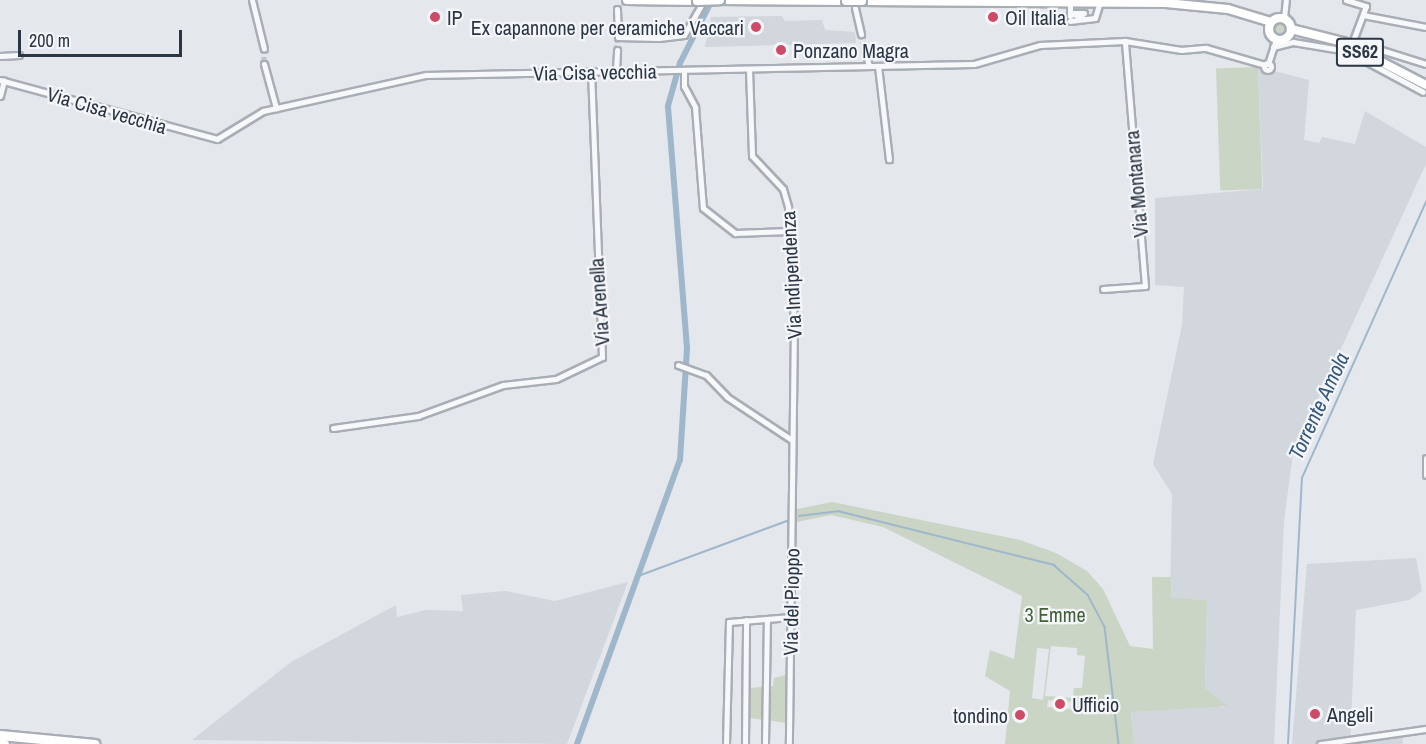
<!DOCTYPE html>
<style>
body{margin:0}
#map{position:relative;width:1426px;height:744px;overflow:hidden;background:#e4e7ec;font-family:"Archivo Narrow",sans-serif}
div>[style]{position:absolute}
.built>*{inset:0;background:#d2d6dd}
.green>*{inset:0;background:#cad5c5;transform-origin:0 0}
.round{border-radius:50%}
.stream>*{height:1.5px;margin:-0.75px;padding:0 0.75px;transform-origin:0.75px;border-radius:0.75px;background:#9fb7cb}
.canal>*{height:6px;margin:-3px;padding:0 3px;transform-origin:3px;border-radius:3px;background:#9fb7cb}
.minor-tunnel>*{height:5px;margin-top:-2.5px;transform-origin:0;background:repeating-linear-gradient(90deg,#bfc4ca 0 5px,transparent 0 7.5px)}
.roads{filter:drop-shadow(2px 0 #a9aeb6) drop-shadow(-2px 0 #a9aeb6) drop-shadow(0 2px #a9aeb6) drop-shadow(0 -2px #a9aeb6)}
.minor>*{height:5px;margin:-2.5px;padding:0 2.5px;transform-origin:2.5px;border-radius:2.5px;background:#f7f8fa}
.minor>.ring{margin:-2.5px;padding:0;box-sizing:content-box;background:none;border:5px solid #f7f8fa;border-radius:50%}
.primary>*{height:8px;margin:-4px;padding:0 4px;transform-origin:4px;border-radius:4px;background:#fff}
.primary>.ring{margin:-4px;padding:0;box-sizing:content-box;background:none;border:8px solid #fff;border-radius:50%}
.motorway>*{height:9px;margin:-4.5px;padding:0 4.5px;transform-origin:4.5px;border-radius:4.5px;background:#fff}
.bridges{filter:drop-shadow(2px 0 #a3acb7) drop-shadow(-2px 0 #a3acb7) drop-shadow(0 2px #a3acb7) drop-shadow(0 -2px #a3acb7)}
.primary-bridge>*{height:8px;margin:-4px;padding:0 4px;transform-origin:4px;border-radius:4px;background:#fff}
.dots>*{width:16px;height:16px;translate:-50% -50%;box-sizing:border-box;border:3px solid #f4f6f9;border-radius:50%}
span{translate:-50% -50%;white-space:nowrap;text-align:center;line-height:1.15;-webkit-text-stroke:4.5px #f4f6f9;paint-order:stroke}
.shield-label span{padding:2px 4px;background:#f4f6f9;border:2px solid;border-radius:4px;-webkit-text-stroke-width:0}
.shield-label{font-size:18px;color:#2b3644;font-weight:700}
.poi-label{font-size:20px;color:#2b3644}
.left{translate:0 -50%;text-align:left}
.right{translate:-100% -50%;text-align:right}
.street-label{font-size:20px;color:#2b3644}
.park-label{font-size:20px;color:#426039}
.water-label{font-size:21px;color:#355778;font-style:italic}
.scale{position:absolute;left:18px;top:30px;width:164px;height:27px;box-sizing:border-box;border:3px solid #2b3644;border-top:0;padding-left:8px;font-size:18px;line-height:21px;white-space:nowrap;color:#2b3644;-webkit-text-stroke:4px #f4f6f9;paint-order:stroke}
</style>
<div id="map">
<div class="built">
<div style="clip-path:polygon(782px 16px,785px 21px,822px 20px,825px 30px,855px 32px,856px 43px,705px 47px,711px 17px)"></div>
<div style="clip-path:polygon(1258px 67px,1309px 80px,1304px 140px,1319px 143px,1322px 137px,1355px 144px,1365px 111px,1426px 147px,1426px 164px,1293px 453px,1284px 521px,1274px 744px,1134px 744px,1131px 712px,1212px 704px,1225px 708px,1205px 688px,1207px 600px,1170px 599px,1172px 494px,1153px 464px,1182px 325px,1184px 287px,1155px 285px,1155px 198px,1263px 189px)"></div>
<div style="clip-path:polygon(1416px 558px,1422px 591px,1409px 600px,1356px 610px,1350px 742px,1402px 734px,1403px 744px,1292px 744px,1307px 564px)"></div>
<div style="clip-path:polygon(628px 582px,567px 744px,192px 740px,291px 662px,396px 605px,397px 617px,426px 610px,463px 611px,461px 595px,505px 591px,555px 601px)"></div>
</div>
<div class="green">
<div class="round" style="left:1269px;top:18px;width:22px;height:22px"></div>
<div style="left:1258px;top:67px;width:122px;height:42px;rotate:88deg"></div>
<div style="clip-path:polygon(evenodd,832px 502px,1020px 540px,1056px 553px,1087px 571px,1103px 589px,1130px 646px,1153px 649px,1152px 577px,1171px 577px,1171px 598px,1207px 600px,1205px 688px,1228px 706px,1131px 712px,1134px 744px,1005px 744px,1010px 691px,985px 676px,990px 650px,1014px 659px,1022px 596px,883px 527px,831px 515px,792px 523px,792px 510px,832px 502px,1051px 646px,1077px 648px,1077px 655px,1085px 656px,1082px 688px,1074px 688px,1073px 698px,1045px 696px,1051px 646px,832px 502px,1037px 648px,1049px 649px,1043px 700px,1032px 698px,1037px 648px,832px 502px,1048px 700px,1073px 702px,1072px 709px,1047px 707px,1048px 700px)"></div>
<div style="clip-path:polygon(789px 674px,787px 723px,750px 718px,750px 688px,773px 686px,774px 678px)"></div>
</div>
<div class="stream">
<div style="left:799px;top:516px;width:39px;rotate:-7deg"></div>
<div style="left:838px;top:511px;width:223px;rotate:14deg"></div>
<div style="left:1054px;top:565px;width:45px;rotate:41.4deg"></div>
<div style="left:1088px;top:595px;width:36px;rotate:62deg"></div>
<div style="left:1105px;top:627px;width:118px;rotate:83.2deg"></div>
<div style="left:641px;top:575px;width:156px;rotate:-20.3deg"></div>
<div style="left:1288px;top:744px;width:266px;rotate:-87deg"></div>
<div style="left:1302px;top:478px;width:303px;rotate:-65.8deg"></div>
</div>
<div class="canal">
<div style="left:577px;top:744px;width:302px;rotate:-70.1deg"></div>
<div style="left:680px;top:460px;width:112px;rotate:-86.4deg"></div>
<div style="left:687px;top:348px;width:243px;rotate:-94.5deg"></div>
<div style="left:668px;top:106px;width:45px;rotate:-74.4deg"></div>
<div style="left:680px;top:63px;width:71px;rotate:-63.1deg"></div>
</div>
<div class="minor-tunnel">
<div style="left:861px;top:34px;width:16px;rotate:76deg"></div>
<div style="left:264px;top:49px;width:15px;rotate:90deg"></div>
<div style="left:617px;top:50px;width:13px;rotate:-86deg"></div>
</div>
<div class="roads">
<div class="minor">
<div style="left:252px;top:0;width:50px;rotate:76.2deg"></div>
<div style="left:1346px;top:0;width:21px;rotate:17deg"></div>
<div style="left:1366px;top:6px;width:43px;rotate:110.6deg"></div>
<div style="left:1070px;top:3px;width:13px;rotate:90deg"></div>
<div style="left:855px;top:8px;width:27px;rotate:77deg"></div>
<div style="left:617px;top:9px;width:28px;rotate:88deg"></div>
<div style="left:618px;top:37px;width:41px;rotate:1.4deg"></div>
<div style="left:659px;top:38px;width:25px;rotate:-7deg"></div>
<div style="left:684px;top:35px;width:34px;rotate:-60deg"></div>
<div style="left:1071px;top:13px;width:13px;rotate:23deg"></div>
<div style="left:1073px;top:13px;width:11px"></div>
<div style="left:1363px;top:15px;width:64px;rotate:10.8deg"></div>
<div style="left:1095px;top:18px;width:17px;rotate:-73deg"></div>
<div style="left:1284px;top:18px;width:18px;rotate:-84deg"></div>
<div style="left:1070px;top:21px;width:25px;rotate:-7deg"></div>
<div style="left:1273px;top:47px;width:21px;rotate:-14deg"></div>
<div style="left:1293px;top:42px;width:55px;rotate:9.5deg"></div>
<div style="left:1347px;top:51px;width:86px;rotate:28.3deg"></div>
<div style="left:865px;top:50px;width:16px;rotate:76deg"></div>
<div style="left:1361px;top:52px;width:15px;rotate:-16deg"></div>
<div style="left:1375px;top:48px;width:53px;rotate:17.4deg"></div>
<div style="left:0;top:56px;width:19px;rotate:-3deg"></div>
<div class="ring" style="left:1264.5px;top:63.5px;width:2px;height:2px"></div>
<div style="left:264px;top:64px;width:46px;rotate:74.7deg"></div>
<div style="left:1268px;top:64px;width:26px;rotate:-72deg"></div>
<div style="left:878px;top:66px;width:94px;rotate:83.3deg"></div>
<div style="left:749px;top:69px;width:87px;rotate:88deg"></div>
<div style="left:752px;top:156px;width:45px;rotate:46.8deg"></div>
<div style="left:783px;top:189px;width:19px;rotate:74deg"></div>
<div style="left:788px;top:207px;width:117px;rotate:87.1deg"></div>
<div style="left:794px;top:324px;width:420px;rotate:90.7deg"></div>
<div style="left:684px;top:70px;width:16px;rotate:90deg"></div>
<div style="left:684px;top:86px;width:24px;rotate:62deg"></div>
<div style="left:695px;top:107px;width:101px;rotate:85.5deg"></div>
<div style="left:703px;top:208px;width:41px;rotate:38deg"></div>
<div style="left:735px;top:233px;width:54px;rotate:-2.1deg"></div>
<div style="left:616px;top:71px;width:21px;rotate:-87deg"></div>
<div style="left:0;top:80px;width:225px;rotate:15.2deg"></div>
<div style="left:217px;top:139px;width:54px;rotate:-31.3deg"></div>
<div style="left:263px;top:111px;width:167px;rotate:-12.5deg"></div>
<div style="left:426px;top:75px;width:548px;rotate:-1.15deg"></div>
<div style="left:974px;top:64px;width:69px;rotate:-16.1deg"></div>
<div style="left:1040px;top:45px;width:85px;rotate:-2.7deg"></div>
<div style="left:1125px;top:41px;width:57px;rotate:9.1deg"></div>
<div style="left:1181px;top:50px;width:25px;rotate:-5deg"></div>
<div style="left:1206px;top:48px;width:61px;rotate:16.1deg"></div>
<div style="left:0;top:96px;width:16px;rotate:-76deg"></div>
<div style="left:1103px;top:289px;width:42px;rotate:-4.1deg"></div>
<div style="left:1145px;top:286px;width:246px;rotate:-94.7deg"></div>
<div style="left:678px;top:365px;width:30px;rotate:20deg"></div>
<div style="left:706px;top:375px;width:30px;rotate:46deg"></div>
<div style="left:727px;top:397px;width:78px;rotate:33.5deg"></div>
<div style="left:333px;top:428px;width:86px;rotate:-8deg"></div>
<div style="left:418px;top:416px;width:90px;rotate:-20deg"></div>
<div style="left:503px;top:385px;width:53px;rotate:-6.5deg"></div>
<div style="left:556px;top:379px;width:51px;rotate:-25.6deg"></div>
<div style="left:602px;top:357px;width:285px;rotate:-92.2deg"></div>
<div style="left:1426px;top:458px;width:17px;rotate:90deg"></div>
<div style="left:726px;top:744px;width:122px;rotate:-88.6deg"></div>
<div style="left:729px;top:622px;width:62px;rotate:-4.6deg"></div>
<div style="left:745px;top:744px;width:124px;rotate:-89.5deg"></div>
<div style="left:765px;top:744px;width:125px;rotate:-89.1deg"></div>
<div style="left:1320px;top:744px;width:107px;rotate:-8.1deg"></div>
</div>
<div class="primary">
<div style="left:627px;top:0;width:70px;rotate:0.8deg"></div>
<div style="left:720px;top:0;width:126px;rotate:0.5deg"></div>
<div style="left:862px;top:1px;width:304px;rotate:0.4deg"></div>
<div style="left:1166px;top:3px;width:62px;rotate:5.5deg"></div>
<div style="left:1228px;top:9px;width:45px;rotate:16.8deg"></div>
<div class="ring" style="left:1269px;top:18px;width:14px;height:14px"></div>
<div style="left:1291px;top:29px;width:54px;rotate:14deg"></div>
<div style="left:1343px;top:42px;width:93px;rotate:27.4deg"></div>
</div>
<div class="motorway">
<div style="left:0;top:735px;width:95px;rotate:5.4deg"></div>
<div style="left:0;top:744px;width:4px"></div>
</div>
</div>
<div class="bridges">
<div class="primary-bridge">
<div style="left:697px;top:1px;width:23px;rotate:-2deg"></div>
<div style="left:846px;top:1px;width:16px"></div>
</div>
</div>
<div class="dots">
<div style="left:435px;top:17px;background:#ce4b67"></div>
<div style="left:993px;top:17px;background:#ce4b67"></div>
<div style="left:756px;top:27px;background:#ce4b67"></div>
<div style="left:781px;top:50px;background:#ce4b67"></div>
<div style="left:1060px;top:704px;background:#ce4b67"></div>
<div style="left:1315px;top:714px;background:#ce4b67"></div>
<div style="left:1020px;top:715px;background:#ce4b67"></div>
</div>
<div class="shield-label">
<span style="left:1360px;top:52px">SS62</span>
</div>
<div class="poi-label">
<span class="left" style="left:447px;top:17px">IP</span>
<span class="left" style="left:1005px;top:17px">Oil Italia</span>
<span class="right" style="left:744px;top:27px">Ex capannone per ceramiche Vaccari</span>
<span class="left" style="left:793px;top:50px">Ponzano Magra</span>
<span class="left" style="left:1072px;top:704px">Ufficio</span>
<span class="left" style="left:1327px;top:714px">Angeli</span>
<span class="right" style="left:1008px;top:715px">tondino</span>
</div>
<div class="street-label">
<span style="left:595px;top:72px;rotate:-1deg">Via Cisa vecchia</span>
<span style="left:107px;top:110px;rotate:16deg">Via Cisa vecchia</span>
<span style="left:1136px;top:184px;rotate:-95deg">Via Montanara</span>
<span style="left:791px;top:275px;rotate:-93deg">Via Indipendenza</span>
<span style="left:599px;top:302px;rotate:-94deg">Via Arenella</span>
<span style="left:791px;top:602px;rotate:-89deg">Via del Pioppo</span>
</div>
<div class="park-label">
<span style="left:1055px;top:614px">3 Emme</span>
</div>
<div class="water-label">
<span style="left:1319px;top:406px;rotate:-65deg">Torrente Amola</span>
</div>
<div class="scale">200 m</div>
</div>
